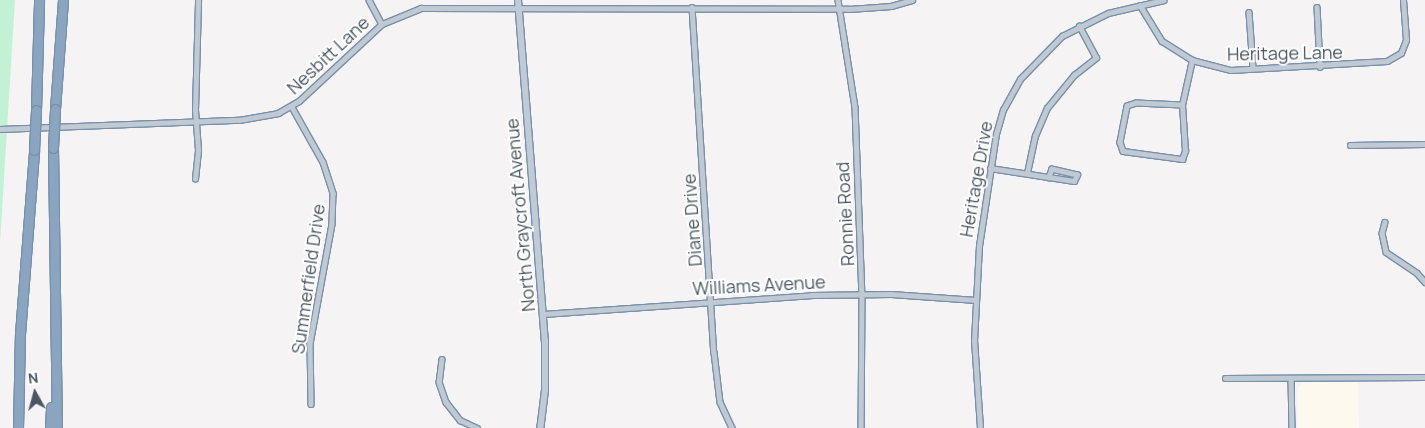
<!DOCTYPE html>
<style>
body{margin:0}
#map{position:relative;width:1425px;height:428px;overflow:hidden;background:#f5f3f3;font-family:Manrope,sans-serif}
div>[style]{position:absolute}
.commercial>*{inset:0;background:#fdf9ef}
.green>*{inset:0;background:#c3f1d5}
.roads{filter:drop-shadow(1px 0 #7690ad) drop-shadow(-1px 0 #7690ad) drop-shadow(0 1px #7690ad) drop-shadow(0 -1px #7690ad)}
.street>*{height:4.5px;margin:-2.25px;padding:0 2.25px;transform-origin:2.25px;border-radius:2.25px;background:#c1cad2}
.secondary>*{height:6px;margin:-3px;padding:0 3px;transform-origin:3px;border-radius:3px;background:#c1cbd6}
.highway>*{height:9px;margin:-4.5px;padding:0 4.5px;transform-origin:4.5px;border-radius:4.5px;background:#8ba5c1}
.bridges{filter:drop-shadow(1px 0 #7690ad) drop-shadow(-1px 0 #7690ad) drop-shadow(0 1px #7690ad) drop-shadow(0 -1px #7690ad)}
.highway-bridge>*{height:9px;margin:-4.5px;padding:0 4.5px;transform-origin:4.5px;border-radius:4.5px;background:#8ba5c1}
span{translate:-50% -50%;white-space:nowrap;text-align:center;line-height:1.15;-webkit-text-stroke:4px #fff;paint-order:stroke}
.street-label{font-size:18px;color:#4a5661}
.north{position:absolute;left:10px;top:368px;width:50px;height:50px;-webkit-text-stroke:4px #fff;paint-order:stroke;rotate:353deg;font-size:14px;font-weight:700;line-height:20px;text-align:center;color:#4a5661}
.north::after{content:'';display:block;margin:auto;width:18px;height:22px;background:#4a5661;clip-path:polygon(50% 0,100% 100%,50% 72%,0 100%)}
</style>
<div id="map">
<div class="commercial">
<div style="clip-path:polygon(1303px 382px,1358px 382px,1359px 428px,1298px 428px,1298px 387px)"></div>
</div>
<div class="green">
<div style="clip-path:polygon(0 0,15px 0,0 242px)"></div>
</div>
<div class="roads">
<div class="street">
<div style="left:369px;top:0;width:27px;rotate:62deg"></div>
<div style="left:838px;top:0;width:108px;rotate:81deg"></div>
<div style="left:855px;top:107px;width:187px;rotate:87.9deg"></div>
<div style="left:862px;top:294px;width:134px;rotate:90.4deg"></div>
<div style="left:1140px;top:5px;width:42px;rotate:58.6deg"></div>
<div style="left:1162px;top:41px;width:36px;rotate:32deg"></div>
<div style="left:1192px;top:60px;width:40px;rotate:14.4deg"></div>
<div style="left:1231px;top:70px;width:156px;rotate:-3.3deg"></div>
<div style="left:1387px;top:61px;width:16px;rotate:-30deg"></div>
<div style="left:1401px;top:53px;width:14px;rotate:-69deg"></div>
<div style="left:1406px;top:40px;width:40px;rotate:-94.3deg"></div>
<div style="left:692px;top:7px;width:346px;rotate:86.4deg"></div>
<div style="left:714px;top:352px;width:50px;rotate:83.2deg"></div>
<div style="left:720px;top:402px;width:29px;rotate:65deg"></div>
<div style="left:1317px;top:7px;width:60px;rotate:87.1deg"></div>
<div style="left:1249px;top:12px;width:56px;rotate:85.9deg"></div>
<div style="left:1182px;top:105px;width:46px;rotate:-177.5deg"></div>
<div style="left:1136px;top:103px;width:9px;rotate:162deg"></div>
<div style="left:1127px;top:106px;width:37px;rotate:101deg"></div>
<div style="left:1120px;top:142px;width:9px;rotate:72deg"></div>
<div style="left:1123px;top:151px;width:60px;rotate:7.7deg"></div>
<div style="left:1182px;top:159px;width:9px;rotate:-69deg"></div>
<div style="left:1185px;top:151px;width:46px;rotate:-93.7deg"></div>
<div style="left:1182px;top:105px;width:46px;rotate:-77.5deg"></div>
<div style="left:292px;top:107px;width:63px;rotate:60.6deg"></div>
<div style="left:323px;top:162px;width:33px;rotate:72deg"></div>
<div style="left:333px;top:193px;width:31px;rotate:92deg"></div>
<div style="left:332px;top:224px;width:122px;rotate:100.4deg"></div>
<div style="left:310px;top:344px;width:60px;rotate:89deg"></div>
<div style="left:0;top:129px;width:239px;rotate:-2.2deg"></div>
<div style="left:239px;top:120px;width:40px;rotate:-10deg"></div>
<div style="left:278px;top:113px;width:24px;rotate:-30deg"></div>
<div style="left:299px;top:101px;width:113px;rotate:-42.9deg"></div>
<div style="left:382px;top:24px;width:42px;rotate:-22.3deg"></div>
<div style="left:421px;top:8px;width:428px;rotate:0.1deg"></div>
<div style="left:849px;top:9px;width:42px;rotate:-4.1deg"></div>
<div style="left:891px;top:6px;width:22px;rotate:-16deg"></div>
<div style="left:1350px;top:145px;width:75px;rotate:-0.8deg"></div>
<div style="left:990px;top:168px;width:85px;rotate:8.8deg"></div>
<div style="left:1074px;top:181px;width:7px;rotate:-63deg"></div>
<div style="left:1077px;top:175px;width:26px;rotate:-167deg"></div>
<div style="left:1052px;top:169px;width:9px;rotate:111deg"></div>
<div style="left:1027px;top:173px;width:38px;rotate:-78deg"></div>
<div style="left:1035px;top:136px;width:30px;rotate:-67deg"></div>
<div style="left:1047px;top:108px;width:43px;rotate:-50.7deg"></div>
<div style="left:1074px;top:75px;width:28px;rotate:-38deg"></div>
<div style="left:1096px;top:58px;width:36px;rotate:-118deg"></div>
<div style="left:195px;top:179px;width:29px;rotate:-84deg"></div>
<div style="left:198px;top:150px;width:40px;rotate:-94.3deg"></div>
<div style="left:195px;top:110px;width:110px;rotate:-88.4deg"></div>
<div style="left:1385px;top:222px;width:11px;rotate:105deg"></div>
<div style="left:1382px;top:233px;width:19px;rotate:78deg"></div>
<div style="left:1386px;top:252px;width:37px;rotate:34deg"></div>
<div style="left:1417px;top:273px;width:12px;rotate:48deg"></div>
<div style="left:543px;top:314px;width:270px;rotate:-4deg"></div>
<div style="left:812px;top:295px;width:79px;rotate:-0.7deg"></div>
<div style="left:891px;top:294px;width:85px;rotate:4deg"></div>
<div style="left:442px;top:359px;width:23px;rotate:97deg"></div>
<div style="left:439px;top:382px;width:21px;rotate:71deg"></div>
<div style="left:446px;top:402px;width:23px;rotate:52deg"></div>
<div style="left:460px;top:420px;width:19px;rotate:25deg"></div>
<div style="left:1225px;top:378px;width:200px;rotate:-0.3deg"></div>
<div style="left:1291px;top:378px;width:50px;rotate:88.9deg"></div>
<div style="left:980px;top:428px;width:87px;rotate:-93.9deg"></div>
<div style="left:974px;top:341px;width:95px;rotate:-87deg"></div>
<div style="left:979px;top:246px;width:113px;rotate:-81.4deg"></div>
<div style="left:996px;top:134px;width:25px;rotate:-74deg"></div>
<div style="left:1003px;top:110px;width:35px;rotate:-61deg"></div>
<div style="left:1020px;top:79px;width:60px;rotate:-45.7deg"></div>
<div style="left:1062px;top:36px;width:51px;rotate:-26.6deg"></div>
<div style="left:1108px;top:13px;width:57px;rotate:-13.1deg"></div>
</div>
<div class="secondary">
<div style="left:518px;top:0;width:342px;rotate:85.5deg"></div>
<div style="left:545px;top:341px;width:49px;rotate:90deg"></div>
<div style="left:545px;top:390px;width:38px;rotate:97deg"></div>
</div>
<div class="highway">
<div style="left:55px;top:109px;width:109px;rotate:-85.8deg"></div>
<div style="left:36px;top:110px;width:110px;rotate:-88.4deg"></div>
<div style="left:53px;top:148px;width:280px;rotate:89.2deg"></div>
<div style="left:18px;top:428px;width:94px;rotate:-88.8deg"></div>
<div style="left:20px;top:334px;width:185px;rotate:-85.6deg"></div>
<div style="left:50px;top:428px;width:21px;rotate:-87deg"></div>
</div>
</div>
<div class="bridges">
<div class="highway-bridge">
<div style="left:53px;top:148px;width:39px;rotate:-87deg"></div>
<div style="left:34px;top:150px;width:40px;rotate:-87.1deg"></div>
</div>
</div>
<div class="street-label">
<span style="left:1285px;top:53px;rotate:-1deg">Heritage Lane</span>
<span style="left:328px;top:55px;rotate:-43deg">Nesbitt Lane</span>
<span style="left:976px;top:179px;rotate:-80deg">Heritage Drive</span>
<span style="left:845px;top:214px;rotate:-93deg">Ronnie Road</span>
<span style="left:520px;top:215px;rotate:-95deg">North Graycroft Avenue</span>
<span style="left:692px;top:220px;rotate:-94deg">Diane Drive</span>
<span style="left:308px;top:279px;rotate:-82deg">Summerfield Drive</span>
<span style="left:759px;top:285px;rotate:-3deg">Williams Avenue</span>
</div>
<div class="north">N</div>
</div>
